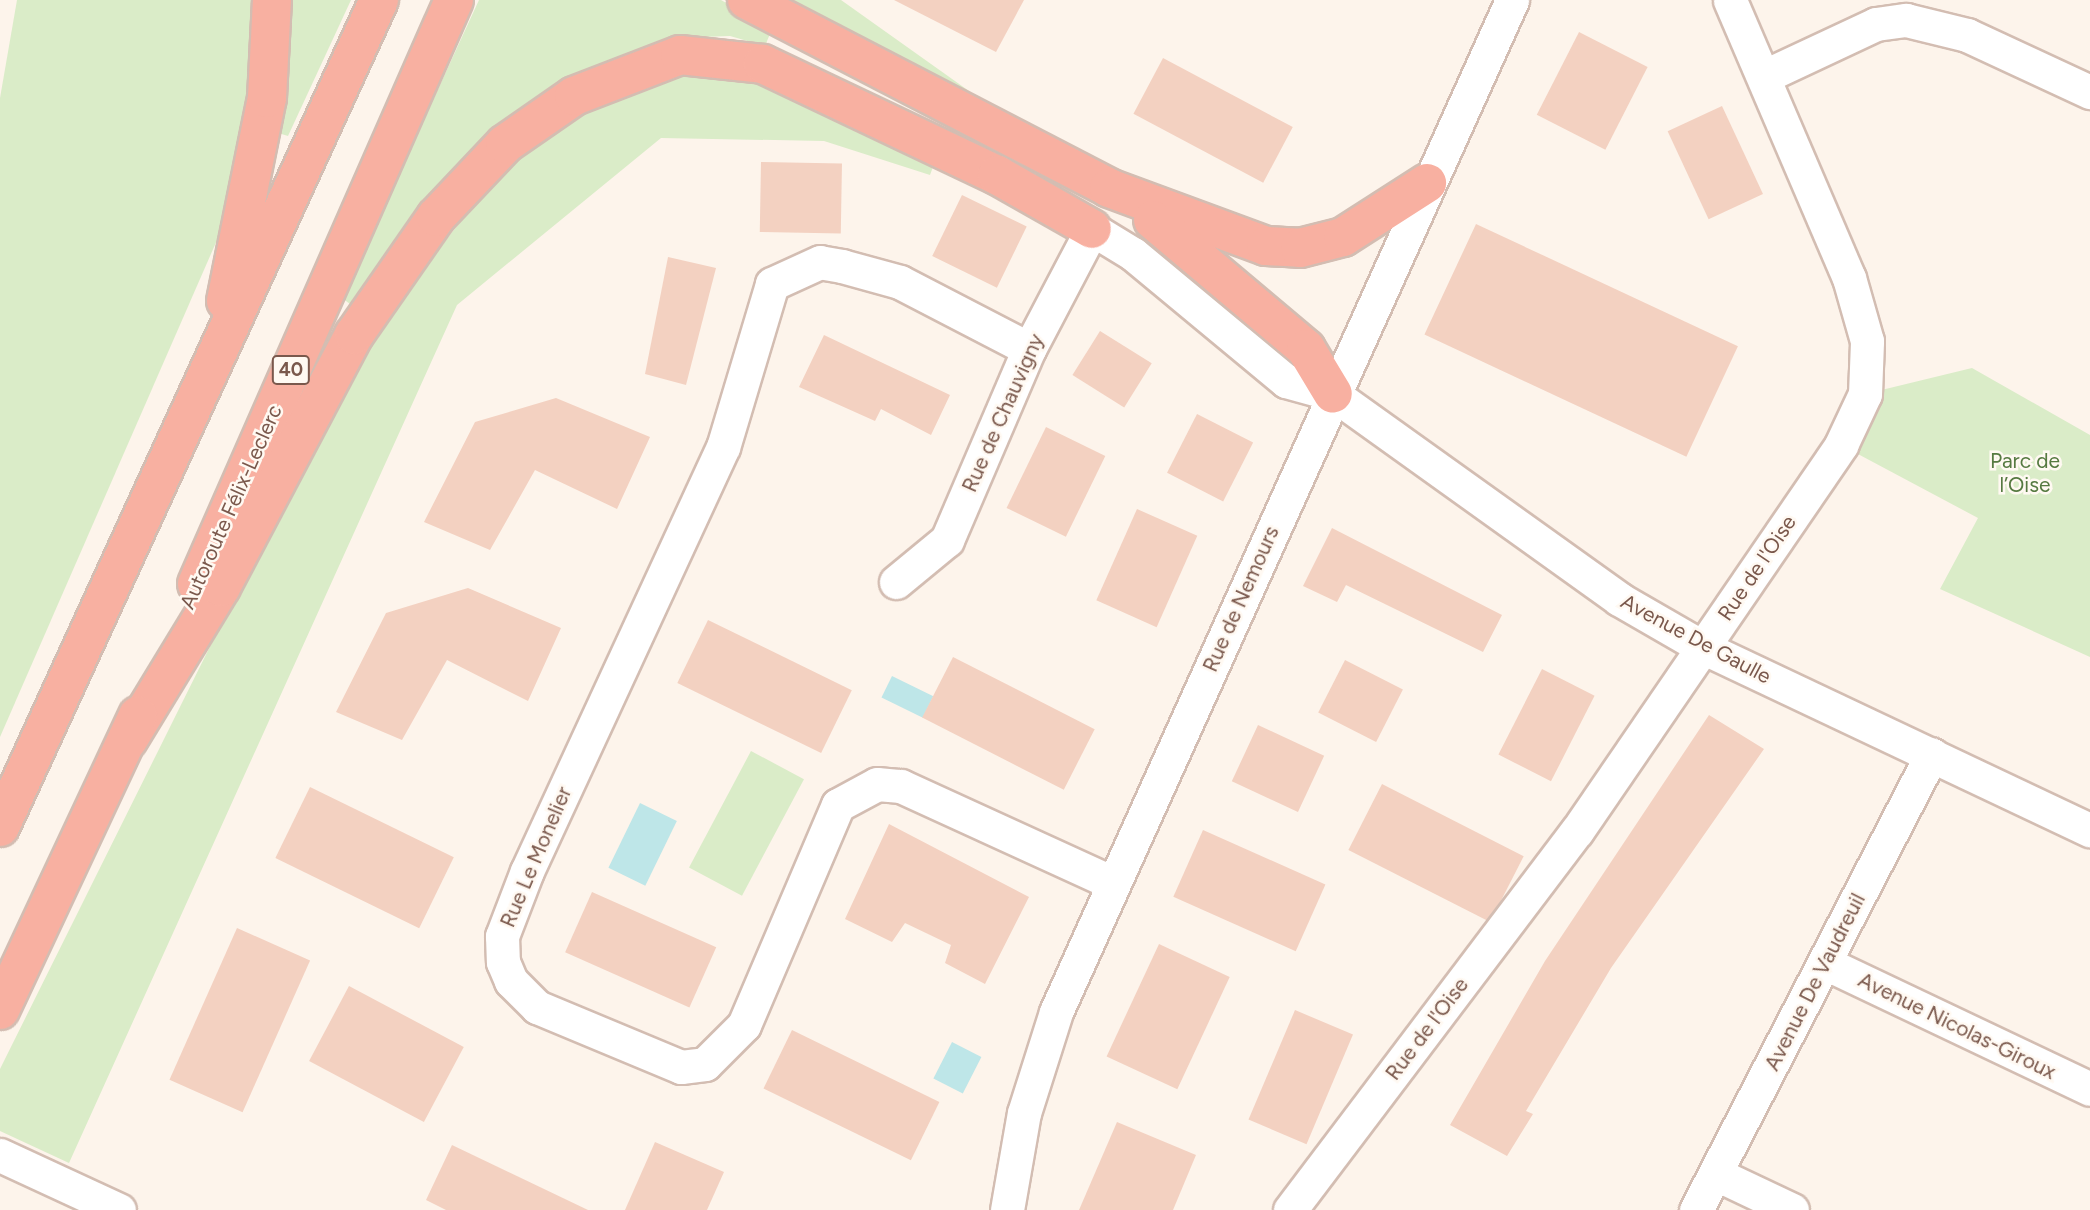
<!DOCTYPE html>
<meta charset="utf-8">
<style>
body{margin:0}
#map{position:relative;width:2090px;height:1210px;overflow:hidden;background:#fdf4eb;font-family:Figtree,sans-serif}
div>[style]{position:absolute}
.green>*{inset:0;background:#daecc8;transform-origin:0 0}
.water>*{inset:0;background:#bee6e8;transform-origin:0 0}
.building>*{inset:0;background:#f3d1c1;transform-origin:0 0}
.roads{filter:drop-shadow(2px 0 #d3bdb2) drop-shadow(-2px 0 #d3bdb2) drop-shadow(0 2px #d3bdb2) drop-shadow(0 -2px #d3bdb2)}
.minor>*{height:33px;margin:-16.5px;padding:0 16.5px;transform-origin:16.5px;border-radius:16.5px;background:#fff}
.highway>*{height:38px;margin:-19px;padding:0 19px;transform-origin:19px;border-radius:19px;background:#f8b0a1}
span{translate:-50% -50%;white-space:nowrap;text-align:center;line-height:1.15;-webkit-text-stroke:5px #fff9f2;paint-order:stroke}
.shield-label span{padding:2px 5px;background:#fff9f2;border:2px solid;border-radius:5px;-webkit-text-stroke-width:0}
.shield-label{font-size:19px;color:#7a584c;font-weight:700}
.street-label{font-size:21px;color:#7a584c}
.park-label{font-size:21px;color:#567a41}
</style>
<div id="map">
<div class="green">
<div style="clip-path:polygon(17px 0,262px 0,245px 176px,0 737px,0 98px)"></div>
<div style="clip-path:polygon(281px 0,351px 0,288px 136px,275px 132px)"></div>
<div style="clip-path:polygon(479px 0,721px 0,772px 29px,765px 46px,730px 36px,701px 37px,606px 64px,358px 310px,342px 298px)"></div>
<div style="clip-path:polygon(766px 0,841px 0,976px 96px,846px 39px)"></div>
<div style="clip-path:polygon(678px 69px,774px 81px,937px 156px,930px 175px,824px 141px,661px 138px,457px 305px,69px 1163px,0 1131px,0 1069px,339px 387px,421px 270px,512px 159px,575px 111px)"></div>
<div style="clip-path:polygon(1972px 368px,2090px 435px,2090px 657px,1940px 589px,1978px 518px,1841px 445px,1865px 394px)"></div>
<div style="left:751px;top:751px;width:60px;height:132px;rotate:28deg"></div>
</div>
<div class="water">
<div style="left:892px;top:676px;width:46px;height:24px;rotate:26deg"></div>
<div style="left:640px;top:803px;width:41px;height:72px;rotate:26deg"></div>
<div style="left:952px;top:1042px;width:33px;height:41px;rotate:27deg"></div>
</div>
<div class="building">
<div style="clip-path:polygon(894px 0,1024px 0,996px 52px)"></div>
<div style="left:1579px;top:32px;width:77px;height:93px;rotate:27deg"></div>
<div style="left:1163px;top:58px;width:147px;height:63px;rotate:28deg"></div>
<div style="left:1722px;top:106px;width:97px;height:60px;rotate:65deg"></div>
<div style="left:761px;top:162px;width:81px;height:70px;rotate:1deg"></div>
<div style="left:962px;top:195px;width:72px;height:68px;rotate:26deg"></div>
<div style="left:1476px;top:224px;width:289px;height:122px;rotate:25deg"></div>
<div style="clip-path:polygon(668px 257px,716px 268px,686px 385px,645px 374px)"></div>
<div style="left:1100px;top:331px;width:61px;height:52px;rotate:32deg"></div>
<div style="clip-path:polygon(824px 335px,950px 395px,931px 435px,881px 409px,875px 421px,799px 387px)"></div>
<div style="clip-path:polygon(556px 398px,650px 437px,617px 509px,535px 470px,490px 550px,424px 522px,475px 422px)"></div>
<div style="left:1197px;top:414px;width:63px;height:66px;rotate:27deg"></div>
<div style="left:1046px;top:427px;width:66px;height:90px;rotate:26deg"></div>
<div style="left:1137px;top:509px;width:66px;height:100px;rotate:24deg"></div>
<div style="clip-path:polygon(1332px 528px,1502px 615px,1483px 652px,1346px 585px,1337px 602px,1303px 586px)"></div>
<div style="clip-path:polygon(468px 588px,561px 628px,528px 701px,447px 660px,402px 740px,336px 712px,386px 613px)"></div>
<div style="left:708px;top:620px;width:160px;height:70px;rotate:26deg"></div>
<div style="left:953px;top:657px;width:159px;height:68px;rotate:27deg"></div>
<div style="left:1345px;top:660px;width:65px;height:59px;rotate:27deg"></div>
<div style="left:1542px;top:669px;width:59px;height:96px;rotate:27deg"></div>
<div style="clip-path:polygon(1709px 715px,1764px 749px,1611px 968px,1526px 1111px,1533px 1114px,1507px 1156px,1450px 1125px,1545px 961px)"></div>
<div style="left:1258px;top:725px;width:73px;height:62px;rotate:25deg"></div>
<div style="left:1382px;top:784px;width:159px;height:74px;rotate:27deg"></div>
<div style="left:310px;top:787px;width:160px;height:79px;rotate:26deg"></div>
<div style="clip-path:polygon(889px 824px,1029px 897px,985px 984px,945px 963px,951px 945px,905px 923px,892px 942px,845px 919px)"></div>
<div style="left:1203px;top:830px;width:134px;height:73px;rotate:24deg"></div>
<div style="left:592px;top:892px;width:136px;height:66px;rotate:24deg"></div>
<div style="left:237px;top:928px;width:80px;height:166px;rotate:24deg"></div>
<div style="left:1159px;top:944px;width:78px;height:124px;rotate:25deg"></div>
<div style="left:349px;top:986px;width:130px;height:85px;rotate:28deg"></div>
<div style="left:1295px;top:1010px;width:63px;height:119px;rotate:23deg"></div>
<div style="left:792px;top:1030px;width:164px;height:65px;rotate:26deg"></div>
<div style="clip-path:polygon(1117px 1122px,1196px 1155px,1173px 1210px,1079px 1210px)"></div>
<div style="clip-path:polygon(655px 1142px,724px 1172px,707px 1210px,625px 1210px)"></div>
<div style="clip-path:polygon(452px 1145px,588px 1210px,446px 1210px,426px 1200px)"></div>
</div>
<div class="roads">
<div class="minor">
<div style="left:1767px;top:75px;width:120px;rotate:-25.1deg"></div>
<div style="left:1876px;top:24px;width:30px;rotate:-8deg"></div>
<div style="left:1906px;top:20px;width:63px;rotate:13.8deg"></div>
<div style="left:1967px;top:35px;width:136px;rotate:24.9deg"></div>
<div style="left:1029px;top:349px;width:145px;rotate:-152.6deg"></div>
<div style="left:900px;top:282px;width:60px;rotate:-164.6deg"></div>
<div style="left:842px;top:266px;width:22px;rotate:-170deg"></div>
<div style="left:820px;top:262px;width:53px;rotate:155.4deg"></div>
<div style="left:772px;top:284px;width:170px;rotate:106.7deg"></div>
<div style="left:723px;top:447px;width:467px;rotate:114.8deg"></div>
<div style="left:527px;top:871px;width:70px;rotate:111deg"></div>
<div style="left:502px;top:936px;width:26px;rotate:88deg"></div>
<div style="left:503px;top:962px;width:21px;rotate:67deg"></div>
<div style="left:511px;top:981px;width:37px;rotate:45deg"></div>
<div style="left:537px;top:1007px;width:156px;rotate:22.6deg"></div>
<div style="left:681px;top:1067px;width:24px;rotate:-7deg"></div>
<div style="left:705px;top:1064px;width:55px;rotate:-45deg"></div>
<div style="left:744px;top:1025px;width:239px;rotate:-66.9deg"></div>
<div style="left:838px;top:805px;width:44px;rotate:-28.3deg"></div>
<div style="left:877px;top:784px;width:24px;rotate:5deg"></div>
<div style="left:901px;top:786px;width:231px;rotate:24.6deg"></div>
<div style="left:896px;top:582px;width:66px;rotate:-39.5deg"></div>
<div style="left:947px;top:540px;width:208px;rotate:-66.8deg"></div>
<div style="left:1029px;top:349px;width:136px;rotate:-62.3deg"></div>
<div style="left:1092px;top:229px;width:48px;rotate:31.4deg"></div>
<div style="left:1133px;top:254px;width:199px;rotate:39.7deg"></div>
<div style="left:1286px;top:381px;width:49px;rotate:15.5deg"></div>
<div style="left:1333px;top:394px;width:352px;rotate:35.6deg"></div>
<div style="left:1619px;top:599px;width:96px;rotate:30deg"></div>
<div style="left:1702px;top:647px;width:429px;rotate:25.3deg"></div>
<div style="left:1825px;top:963px;width:293px;rotate:25.4deg"></div>
<div style="left:0;top:1155px;width:131px;rotate:24.8deg"></div>
<div style="left:1716px;top:1174px;width:84px;rotate:25.3deg"></div>
<div style="left:1007px;top:1210px;width:98px;rotate:-80.1deg"></div>
<div style="left:1024px;top:1113px;width:106px;rotate:-72.4deg"></div>
<div style="left:1056px;top:1012px;width:1110px;rotate:-65.74deg"></div>
<div style="left:1290px;top:1210px;width:475px;rotate:-52.9deg"></div>
<div style="left:1577px;top:831px;width:468px;rotate:-55.6deg"></div>
<div style="left:1841px;top:445px;width:56px;rotate:-64.8deg"></div>
<div style="left:1865px;top:394px;width:53px;rotate:-87.8deg"></div>
<div style="left:1867px;top:341px;width:66px;rotate:-105.9deg"></div>
<div style="left:1849px;top:278px;width:302px;rotate:-113.2deg"></div>
<div style="left:1696px;top:1210px;width:513px;rotate:-62.64deg"></div>
</div>
<div class="highway">
<div style="left:747px;top:0;width:408px;rotate:27.4deg"></div>
<div style="left:1109px;top:188px;width:167px;rotate:20.3deg"></div>
<div style="left:1266px;top:246px;width:34px;rotate:3deg"></div>
<div style="left:1300px;top:248px;width:44px;rotate:-14.3deg"></div>
<div style="left:1343px;top:237px;width:100px;rotate:-32.7deg"></div>
<div style="left:1153px;top:220px;width:200px;rotate:40.1deg"></div>
<div style="left:1306px;top:349px;width:52px;rotate:59deg"></div>
<div style="left:226px;top:301px;width:207px;rotate:-78.6deg"></div>
<div style="left:267px;top:98px;width:98px;rotate:-87.1deg"></div>
<div style="left:197px;top:584px;width:638px;rotate:-66.25deg"></div>
<div style="left:128px;top:740px;width:179px;rotate:-58.7deg"></div>
<div style="left:221px;top:587px;width:285px;rotate:-62.2deg"></div>
<div style="left:354px;top:335px;width:144px;rotate:-55.2deg"></div>
<div style="left:436px;top:217px;width:100px;rotate:-46.6deg"></div>
<div style="left:505px;top:144px;width:84px;rotate:-34.8deg"></div>
<div style="left:574px;top:96px;width:114px;rotate:-21.1deg"></div>
<div style="left:680px;top:55px;width:83px;rotate:6.2deg"></div>
<div style="left:763px;top:64px;width:259px;rotate:25.4deg"></div>
<div style="left:997px;top:175px;width:109px;rotate:29.6deg"></div>
<div style="left:0;top:827px;width:910px;rotate:-65.38deg"></div>
<div style="left:0;top:1010px;width:325px;rotate:-64.9deg"></div>
</div>
</div>
<div class="shield-label">
<span style="left:291px;top:370px">40</span>
</div>
<div class="street-label">
<span style="left:1003px;top:413px;rotate:-66deg">Rue de Chauvigny</span>
<span style="left:231px;top:507px;rotate:-66deg">Autoroute Félix-Leclerc</span>
<span style="left:1757px;top:568px;rotate:-56deg">Rue de l'Oise</span>
<span style="left:1241px;top:599px;rotate:-66deg">Rue de Nemours</span>
<span style="left:1696px;top:639px;rotate:28deg">Avenue De Gaulle</span>
<span style="left:536px;top:857px;rotate:-67deg">Rue Le Monelier</span>
<span style="left:1815px;top:982px;rotate:-63deg">Avenue De Vaudreuil</span>
<span style="left:1957px;top:1026px;rotate:26deg">Avenue Nicolas-Giroux</span>
<span style="left:1427px;top:1029px;rotate:-53deg">Rue de l'Oise</span>
</div>
<div class="park-label">
<span style="left:2025px;top:473px">Parc de<br>l’Oise</span>
</div>
</div>
